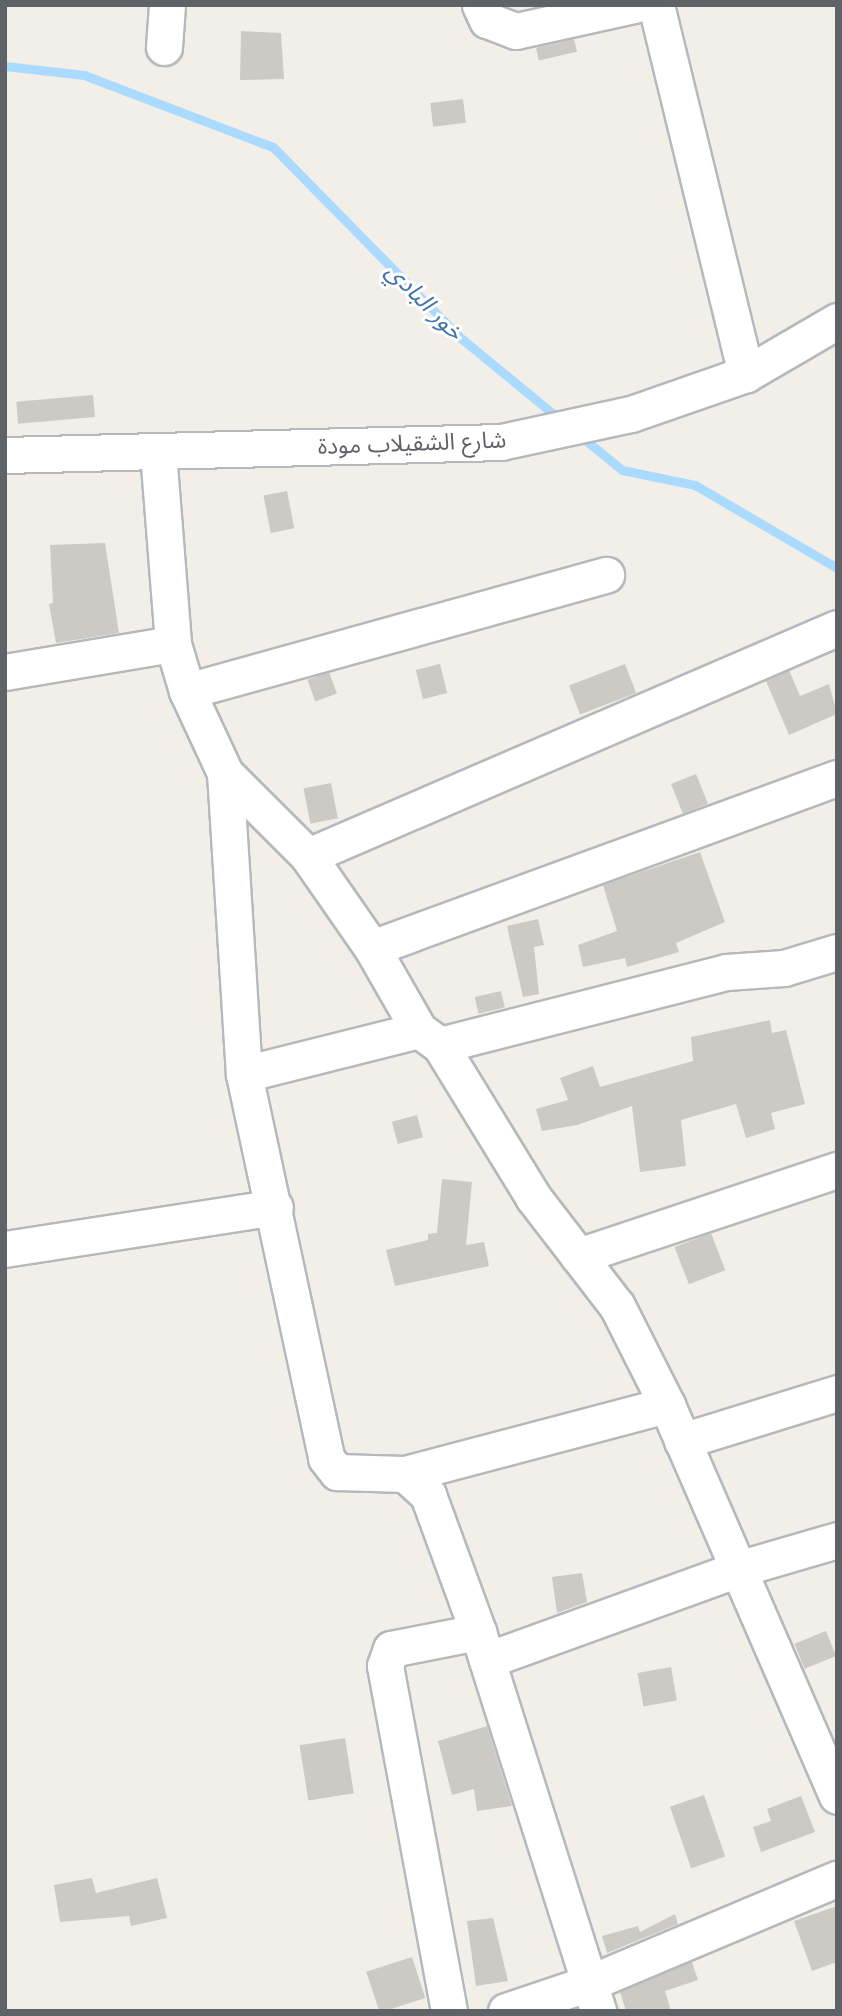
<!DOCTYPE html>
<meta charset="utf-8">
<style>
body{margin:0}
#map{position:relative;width:842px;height:2016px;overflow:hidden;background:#f1efe8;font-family:Inter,"Noto Sans Arabic",sans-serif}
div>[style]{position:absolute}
.stream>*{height:9px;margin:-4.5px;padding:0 4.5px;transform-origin:4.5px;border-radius:4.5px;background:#aadaff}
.building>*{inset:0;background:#cccac5;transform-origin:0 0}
.roads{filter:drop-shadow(2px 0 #b5b8bc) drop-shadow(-2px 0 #b5b8bc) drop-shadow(0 2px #b5b8bc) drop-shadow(0 -2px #b5b8bc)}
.street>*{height:35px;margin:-17.5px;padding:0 17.5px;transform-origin:17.5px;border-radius:17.5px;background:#fff}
span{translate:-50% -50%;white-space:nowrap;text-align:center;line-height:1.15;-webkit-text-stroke:6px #fff;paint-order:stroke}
.street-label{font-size:23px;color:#5f6368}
.water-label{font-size:24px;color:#4174aa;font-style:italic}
.frame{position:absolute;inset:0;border:7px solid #5f6368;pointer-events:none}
</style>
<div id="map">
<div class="stream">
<div style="left:5px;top:66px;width:80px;rotate:6.5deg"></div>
<div style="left:84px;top:75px;width:202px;rotate:20.9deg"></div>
<div style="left:273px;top:147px;width:269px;rotate:45.5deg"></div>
<div style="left:462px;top:339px;width:129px;rotate:39.4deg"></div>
<div style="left:578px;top:434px;width:57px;rotate:39.3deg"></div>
<div style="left:622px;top:470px;width:75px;rotate:11.6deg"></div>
<div style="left:695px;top:485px;width:164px;rotate:30.3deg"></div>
</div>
<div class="building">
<div style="clip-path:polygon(241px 31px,281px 33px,284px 79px,240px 80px)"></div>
<div style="left:574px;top:39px;width:13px;height:39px;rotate:77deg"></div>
<div style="left:463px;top:99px;width:24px;height:33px;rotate:83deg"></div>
<div style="left:93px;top:395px;width:22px;height:77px;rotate:85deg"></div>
<div style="left:287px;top:491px;width:38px;height:24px;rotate:79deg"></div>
<div style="clip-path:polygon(105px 543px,119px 633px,56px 643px,49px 604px,53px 603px,50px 545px)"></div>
<div style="left:440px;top:664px;width:30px;height:25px;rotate:76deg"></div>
<div style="left:625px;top:664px;width:31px;height:60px;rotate:69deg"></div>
<div style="clip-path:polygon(789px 670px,800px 696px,829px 684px,837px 714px,789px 735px,766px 681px)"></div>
<div style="left:329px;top:672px;width:23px;height:23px;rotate:70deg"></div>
<div style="left:696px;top:774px;width:32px;height:27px;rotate:68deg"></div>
<div style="left:331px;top:783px;width:36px;height:28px;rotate:79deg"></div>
<div style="clip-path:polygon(700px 852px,725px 922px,676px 943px,679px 952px,627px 967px,625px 958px,583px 967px,578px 945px,617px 931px,603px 885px)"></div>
<div style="clip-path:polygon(538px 919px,544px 945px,534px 947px,539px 994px,523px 997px,507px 926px)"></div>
<div style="left:501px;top:991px;width:17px;height:27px;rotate:77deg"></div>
<div style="clip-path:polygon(770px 1020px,772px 1033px,786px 1030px,805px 1104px,771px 1113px,775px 1129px,746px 1138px,736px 1104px,681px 1120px,686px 1166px,640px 1172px,632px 1106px,577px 1125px,542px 1131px,536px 1109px,568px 1100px,560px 1078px,593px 1066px,600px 1087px,693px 1061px,691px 1037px)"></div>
<div style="left:417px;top:1115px;width:23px;height:26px;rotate:75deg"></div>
<div style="clip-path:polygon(442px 1179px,472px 1182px,466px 1245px,484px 1242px,489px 1266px,395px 1286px,386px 1250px,428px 1240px,428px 1234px,437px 1233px)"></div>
<div style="left:711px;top:1233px;width:40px;height:39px;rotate:69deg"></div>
<div style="clip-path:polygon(582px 1573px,587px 1602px,557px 1613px,552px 1577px)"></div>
<div style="left:826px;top:1631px;width:27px;height:34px;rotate:68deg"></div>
<div style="left:671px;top:1667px;width:34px;height:34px;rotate:80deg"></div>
<div style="clip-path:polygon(487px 1726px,512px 1806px,477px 1811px,474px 1789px,452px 1795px,438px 1741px)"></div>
<div style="left:345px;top:1738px;width:56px;height:46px;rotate:81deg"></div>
<div style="left:704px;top:1795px;width:65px;height:36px;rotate:71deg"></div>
<div style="clip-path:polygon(801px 1796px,815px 1832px,761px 1852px,753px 1827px,771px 1821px,767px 1809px)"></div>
<div style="clip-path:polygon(92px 1878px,96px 1893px,157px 1878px,167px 1918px,131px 1926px,129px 1916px,60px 1922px,54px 1885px)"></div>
<div style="clip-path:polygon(837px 1906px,837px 1962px,812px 1971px,794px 1921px)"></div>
<div style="clip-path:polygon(675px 1914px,678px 1924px,607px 1953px,602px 1936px,638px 1926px,640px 1932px)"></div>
<div style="clip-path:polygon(493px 1918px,508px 1981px,476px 1986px,467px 1921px)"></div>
<div style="left:412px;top:1957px;width:43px;height:48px;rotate:72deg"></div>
<div style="clip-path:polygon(692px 1962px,698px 1980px,665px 1991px,671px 2011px,626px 2011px,620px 1992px)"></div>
</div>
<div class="roads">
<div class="street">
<div style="left:480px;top:5px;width:17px;rotate:65deg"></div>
<div style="left:487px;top:20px;width:31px;rotate:21deg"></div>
<div style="left:516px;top:31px;width:121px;rotate:-12.4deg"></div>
<div style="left:656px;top:5px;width:380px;rotate:76.3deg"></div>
<div style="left:164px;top:47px;width:42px;rotate:-85.9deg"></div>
<div style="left:158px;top:452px;width:193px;rotate:85.5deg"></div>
<div style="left:173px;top:644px;width:49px;rotate:73.4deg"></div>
<div style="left:187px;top:691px;width:90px;rotate:65.1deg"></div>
<div style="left:225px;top:773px;width:117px;rotate:45deg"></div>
<div style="left:308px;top:856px;width:112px;rotate:55.2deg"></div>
<div style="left:372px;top:948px;width:95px;rotate:60.2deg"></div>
<div style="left:419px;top:1030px;width:26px;rotate:36deg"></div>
<div style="left:440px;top:1045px;width:178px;rotate:58.5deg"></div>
<div style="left:533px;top:1197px;width:138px;rotate:52.4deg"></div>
<div style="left:617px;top:1306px;width:111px;rotate:63.2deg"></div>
<div style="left:667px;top:1405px;width:426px;rotate:66.5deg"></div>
<div style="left:5px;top:455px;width:496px;rotate:-1.5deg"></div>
<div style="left:501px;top:442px;width:133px;rotate:-12.2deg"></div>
<div style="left:631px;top:414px;width:122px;rotate:-19.2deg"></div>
<div style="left:746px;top:374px;width:105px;rotate:-30.2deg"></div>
<div style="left:5px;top:672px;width:170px;rotate:-9.5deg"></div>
<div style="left:187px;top:691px;width:435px;rotate:-15.5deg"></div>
<div style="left:225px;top:773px;width:302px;rotate:86.4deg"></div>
<div style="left:244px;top:1074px;width:393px;rotate:77.9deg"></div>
<div style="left:326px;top:1458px;width:18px;rotate:52deg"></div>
<div style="left:337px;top:1472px;width:68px;rotate:1.7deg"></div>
<div style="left:405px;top:1474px;width:31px;rotate:42deg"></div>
<div style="left:428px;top:1495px;width:146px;rotate:69.9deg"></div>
<div style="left:478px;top:1632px;width:398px;rotate:72.4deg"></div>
<div style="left:308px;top:856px;width:576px;rotate:-23.32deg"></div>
<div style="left:372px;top:948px;width:495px;rotate:-20.1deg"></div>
<div style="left:440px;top:1045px;width:295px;rotate:-14.3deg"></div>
<div style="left:726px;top:972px;width:58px;rotate:-3.9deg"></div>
<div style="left:784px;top:968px;width:55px;rotate:-16.8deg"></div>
<div style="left:244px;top:1074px;width:180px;rotate:-14.1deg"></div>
<div style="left:5px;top:1249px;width:273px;rotate:-8.8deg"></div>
<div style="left:578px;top:1256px;width:273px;rotate:-18.4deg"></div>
<div style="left:682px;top:1441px;width:162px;rotate:-17.2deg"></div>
<div style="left:405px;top:1474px;width:271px;rotate:-14.8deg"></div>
<div style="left:487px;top:1660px;width:267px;rotate:-19.9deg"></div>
<div style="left:738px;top:1569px;width:103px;rotate:-16.3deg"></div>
<div style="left:449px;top:2011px;width:351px;rotate:-100.5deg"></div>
<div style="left:385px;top:1666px;width:18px;rotate:-71deg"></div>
<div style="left:391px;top:1649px;width:89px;rotate:-11.1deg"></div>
<div style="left:506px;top:2011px;width:88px;rotate:-18.6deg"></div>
<div style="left:589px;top:1983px;width:269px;rotate:-22.8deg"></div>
</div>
</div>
<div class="street-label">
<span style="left:412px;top:443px;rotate:-2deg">شارع الشقيلاب مودة</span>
</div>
<div class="water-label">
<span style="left:425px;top:301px;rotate:45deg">خور البادي</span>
</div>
<div class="frame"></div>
</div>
